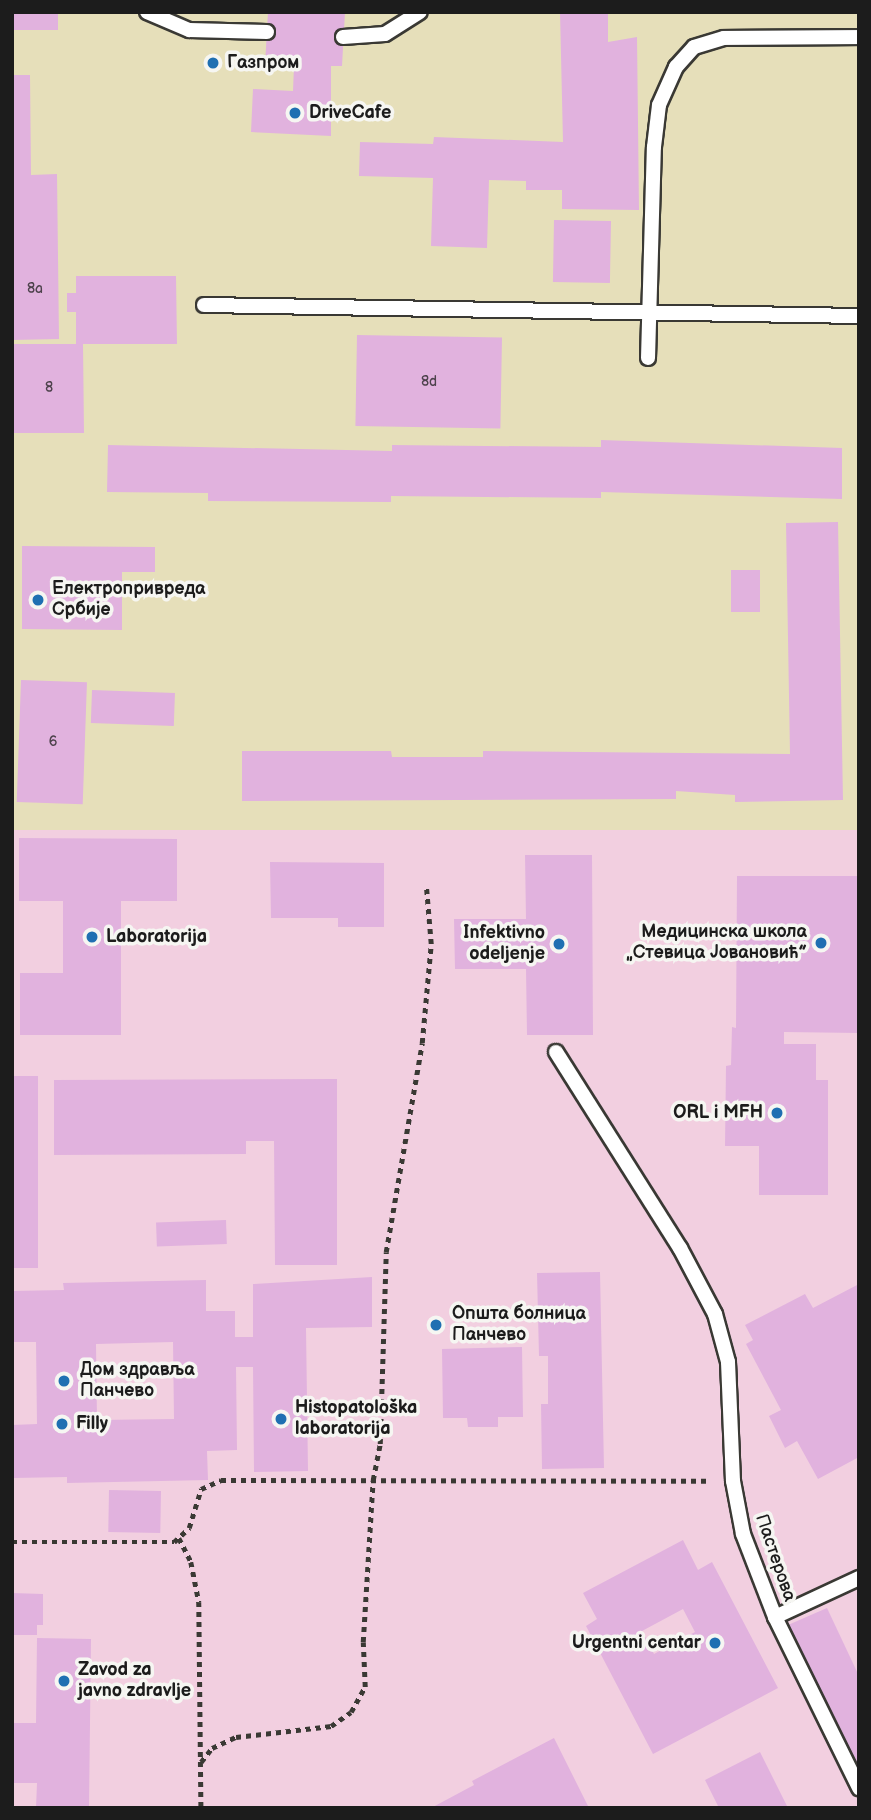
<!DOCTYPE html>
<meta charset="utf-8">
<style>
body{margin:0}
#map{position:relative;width:871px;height:1820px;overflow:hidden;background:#e6dfba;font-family:"Balsamiq Sans",sans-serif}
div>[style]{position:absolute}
.built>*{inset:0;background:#f2cfe0;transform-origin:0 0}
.building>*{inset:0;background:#e1b2de;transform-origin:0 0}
.path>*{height:4.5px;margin-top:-2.25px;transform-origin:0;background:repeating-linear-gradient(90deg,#3a3934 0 5px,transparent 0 10px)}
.roads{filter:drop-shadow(2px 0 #3a3934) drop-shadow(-2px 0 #3a3934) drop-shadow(0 2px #3a3934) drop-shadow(0 -2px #3a3934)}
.service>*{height:14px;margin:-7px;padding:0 7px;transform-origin:7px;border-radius:7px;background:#fff}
.dots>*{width:19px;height:19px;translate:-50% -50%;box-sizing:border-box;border:4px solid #f6f6f2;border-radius:50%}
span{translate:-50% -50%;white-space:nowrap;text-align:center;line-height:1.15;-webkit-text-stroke:7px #f6f6f2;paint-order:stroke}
.number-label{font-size:14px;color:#4d424c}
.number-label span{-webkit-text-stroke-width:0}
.poi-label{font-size:18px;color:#1c1c1c;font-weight:700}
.left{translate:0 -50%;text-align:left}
.right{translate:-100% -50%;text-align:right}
.street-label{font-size:18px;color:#1c1c1c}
.frame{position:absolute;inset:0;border:14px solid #1c1c1c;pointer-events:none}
</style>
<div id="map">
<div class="built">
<div style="left:859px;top:830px;width:978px;height:847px;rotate:90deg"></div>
</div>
<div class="building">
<div style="left:12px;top:12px;width:46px;height:18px"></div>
<div style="clip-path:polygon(268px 12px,345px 12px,342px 66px,331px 66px,331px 136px,251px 132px,253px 89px,293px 91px,294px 66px,265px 65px)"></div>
<div style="clip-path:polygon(560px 12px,608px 12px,608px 42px,637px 37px,639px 210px,562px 209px,562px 190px,526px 190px,526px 181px,489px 180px,487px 248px,431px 246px,433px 178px,359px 176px,360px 142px,433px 144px,434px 137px,563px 142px)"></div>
<div style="clip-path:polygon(12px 75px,30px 75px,31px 175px,57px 174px,59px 339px,12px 340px)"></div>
<div style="left:554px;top:220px;width:57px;height:62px;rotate:1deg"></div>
<div style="clip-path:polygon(76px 276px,176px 276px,177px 344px,83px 344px,84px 433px,14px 433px,14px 344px,76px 344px,76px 312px,67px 312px,67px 293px,76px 293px)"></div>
<div style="left:357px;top:335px;width:145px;height:91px;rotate:1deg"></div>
<div style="clip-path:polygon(601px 440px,842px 448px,842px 499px,601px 492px,601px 498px,391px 496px,391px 502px,208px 501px,208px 493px,107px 492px,108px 445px,392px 451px,392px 445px,601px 447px)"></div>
<div style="clip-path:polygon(838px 522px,843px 800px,735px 802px,735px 795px,676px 791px,676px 799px,242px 801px,242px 751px,391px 751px,392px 757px,483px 757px,483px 751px,790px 754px,786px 523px)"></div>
<div style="clip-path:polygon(22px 546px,155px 547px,155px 572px,122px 572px,122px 630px,22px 629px)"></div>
<div style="left:731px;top:570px;width:29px;height:42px"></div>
<div style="left:21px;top:680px;width:66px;height:122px;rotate:2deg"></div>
<div style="left:92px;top:690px;width:83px;height:33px;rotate:2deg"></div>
<div style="clip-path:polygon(19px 838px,177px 839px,177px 901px,121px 901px,121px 1035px,20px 1035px,20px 973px,63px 973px,63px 901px,19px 901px)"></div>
<div style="clip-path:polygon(525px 855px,592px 855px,593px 1035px,527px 1035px,526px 969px,455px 969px,454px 919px,526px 919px)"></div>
<div style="clip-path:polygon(270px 862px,384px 863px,384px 927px,338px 927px,338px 918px,271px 918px)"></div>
<div style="clip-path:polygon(737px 876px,859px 876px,859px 1033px,784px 1032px,784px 1044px,816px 1044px,816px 1080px,828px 1080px,828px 1195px,759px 1195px,759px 1146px,725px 1146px,726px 1066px,731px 1065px,732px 1027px,736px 1028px)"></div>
<div style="left:12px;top:1076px;width:26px;height:192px"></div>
<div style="clip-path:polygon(337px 1079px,337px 1265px,275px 1265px,274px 1141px,246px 1141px,246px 1154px,54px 1155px,54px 1080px)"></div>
<div style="left:226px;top:1220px;width:24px;height:70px;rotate:88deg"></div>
<div style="clip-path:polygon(600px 1272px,604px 1468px,542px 1469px,541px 1404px,548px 1404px,548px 1356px,539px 1356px,537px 1273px)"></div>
<div style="clip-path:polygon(evenodd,372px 1277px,372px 1327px,306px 1328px,308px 1471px,254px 1472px,253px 1367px,236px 1367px,237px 1450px,207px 1451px,208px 1480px,67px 1483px,67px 1477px,13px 1478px,12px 1425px,37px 1424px,36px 1342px,12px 1342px,12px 1291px,64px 1290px,63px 1283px,206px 1280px,206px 1311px,235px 1311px,235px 1337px,253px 1337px,253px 1284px,372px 1277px,173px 1342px,174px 1419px,97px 1420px,96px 1344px,173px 1342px)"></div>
<div style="clip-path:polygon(859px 1284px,859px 1457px,818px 1479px,797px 1441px,785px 1448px,769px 1416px,781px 1410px,746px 1344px,753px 1340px,745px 1325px,805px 1294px,813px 1308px)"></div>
<div style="clip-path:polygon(522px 1347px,523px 1417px,498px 1417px,498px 1427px,468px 1427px,467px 1418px,443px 1418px,442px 1349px)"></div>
<div style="left:109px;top:1490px;width:52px;height:42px;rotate:1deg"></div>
<div style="clip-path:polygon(evenodd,683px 1540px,698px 1570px,712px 1562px,778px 1688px,653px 1754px,586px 1626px,597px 1619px,583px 1593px,683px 1540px,683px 1609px,695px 1632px,654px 1654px,642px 1631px,683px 1609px)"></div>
<div style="clip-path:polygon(12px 1593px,43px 1594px,43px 1625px,37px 1625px,37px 1635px,12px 1635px)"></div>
<div style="clip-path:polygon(827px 1608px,859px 1676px,859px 1766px,853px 1768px,788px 1625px)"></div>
<div style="clip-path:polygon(37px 1638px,91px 1639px,89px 1808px,36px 1808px,37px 1783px,12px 1783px,12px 1723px,36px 1723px)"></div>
<div style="clip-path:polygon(554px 1738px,589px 1808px,431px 1808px,474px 1785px,472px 1781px)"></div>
<div style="clip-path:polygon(760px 1752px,788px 1808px,719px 1808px,705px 1780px)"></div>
</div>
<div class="path">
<div style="left:179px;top:1538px;width:27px;rotate:63deg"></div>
<div style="left:191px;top:1562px;width:41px;rotate:78.7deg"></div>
<div style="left:199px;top:1602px;width:206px;rotate:89.4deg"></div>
<div style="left:12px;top:1542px;width:162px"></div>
<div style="left:174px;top:1542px;width:21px;rotate:-43deg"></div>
<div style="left:189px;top:1528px;width:41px;rotate:-72.9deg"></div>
<div style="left:201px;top:1489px;width:22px;rotate:-24deg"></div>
<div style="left:221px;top:1480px;width:490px;rotate:0.1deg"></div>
<div style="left:201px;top:1762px;width:18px;rotate:-52deg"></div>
<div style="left:212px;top:1748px;width:26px;rotate:-25deg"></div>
<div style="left:236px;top:1737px;width:96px;rotate:-6.6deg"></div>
<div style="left:331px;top:1726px;width:24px;rotate:-35deg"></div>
<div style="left:351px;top:1712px;width:29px;rotate:-61deg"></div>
<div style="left:365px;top:1687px;width:45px;rotate:-92.5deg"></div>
<div style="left:363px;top:1642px;width:162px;rotate:-86.5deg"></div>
<div style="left:373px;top:1480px;width:37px;rotate:-79deg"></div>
<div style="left:380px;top:1444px;width:192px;rotate:-88.2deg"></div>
<div style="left:386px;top:1252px;width:212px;rotate:-80.2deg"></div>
<div style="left:422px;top:1043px;width:99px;rotate:-84.8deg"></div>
<div style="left:431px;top:944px;width:59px;rotate:-94.8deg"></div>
</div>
<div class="roads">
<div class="service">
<div style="left:147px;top:12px;width:46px;rotate:23.2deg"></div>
<div style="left:189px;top:30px;width:78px;rotate:1.5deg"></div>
<div style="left:343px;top:37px;width:42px;rotate:-4.1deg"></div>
<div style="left:385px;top:34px;width:41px;rotate:-32.2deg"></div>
<div style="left:204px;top:305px;width:655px;rotate:0.96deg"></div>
<div style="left:648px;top:358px;width:211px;rotate:-88.4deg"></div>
<div style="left:654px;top:147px;width:42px;rotate:-83.2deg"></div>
<div style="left:659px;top:105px;width:42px;rotate:-65.9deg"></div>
<div style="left:676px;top:67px;width:27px;rotate:-48deg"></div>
<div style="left:694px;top:47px;width:31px;rotate:-17deg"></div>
<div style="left:724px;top:38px;width:135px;rotate:-0.4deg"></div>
<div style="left:556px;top:1052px;width:232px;rotate:57.7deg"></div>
<div style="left:680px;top:1248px;width:75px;rotate:62.1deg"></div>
<div style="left:715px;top:1314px;width:50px;rotate:74.8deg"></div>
<div style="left:728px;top:1362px;width:119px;rotate:87.6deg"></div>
<div style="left:733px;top:1481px;width:54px;rotate:79.3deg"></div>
<div style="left:743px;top:1534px;width:89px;rotate:68.9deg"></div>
<div style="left:775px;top:1617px;width:191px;rotate:63.8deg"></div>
<div style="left:775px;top:1617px;width:93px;rotate:-24.9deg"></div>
</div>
</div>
<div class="dots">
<div style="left:213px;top:63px;background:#1f6fb2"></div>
<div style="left:295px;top:113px;background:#1f6fb2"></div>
<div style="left:38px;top:600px;background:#1f6fb2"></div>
<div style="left:92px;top:937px;background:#1f6fb2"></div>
<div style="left:821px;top:943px;background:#1f6fb2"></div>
<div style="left:559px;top:944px;background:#1f6fb2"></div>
<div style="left:777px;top:1113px;background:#1f6fb2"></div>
<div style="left:436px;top:1325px;background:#1f6fb2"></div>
<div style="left:64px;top:1381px;background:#1f6fb2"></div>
<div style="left:281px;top:1419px;background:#1f6fb2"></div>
<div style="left:62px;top:1424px;background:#1f6fb2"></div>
<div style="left:715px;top:1643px;background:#1f6fb2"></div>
<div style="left:64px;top:1681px;background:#1f6fb2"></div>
</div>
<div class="number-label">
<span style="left:35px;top:289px">8a</span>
<span style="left:429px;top:382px">8d</span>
<span style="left:49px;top:388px">8</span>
<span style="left:53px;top:742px">6</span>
</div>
<div class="poi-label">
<span class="left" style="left:227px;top:63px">Газпром</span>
<span class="left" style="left:309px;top:113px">DriveCafe</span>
<span class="left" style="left:52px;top:600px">Електропривреда<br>Србије</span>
<span class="right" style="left:807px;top:943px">Медицинска школа<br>„Стевица Јовановић”</span>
<span class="right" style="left:545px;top:944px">Infektivno<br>odeljenje</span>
<span class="left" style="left:106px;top:937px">Laboratorija</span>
<span class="right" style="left:763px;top:1113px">ORL i MFH</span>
<span class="left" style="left:452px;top:1325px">Општа болница<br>Панчево</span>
<span class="left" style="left:80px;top:1381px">Дом здравља<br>Панчево</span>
<span class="left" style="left:295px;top:1419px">Histopatološka<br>laboratorija</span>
<span class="left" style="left:76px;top:1424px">Filly</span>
<span class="right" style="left:701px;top:1643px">Urgentni centar</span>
<span class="left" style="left:78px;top:1681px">Zavod za<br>javno zdravlje</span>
</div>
<div class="street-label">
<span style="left:775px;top:1558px;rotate:71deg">Пастерова</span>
</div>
<div class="frame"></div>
</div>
